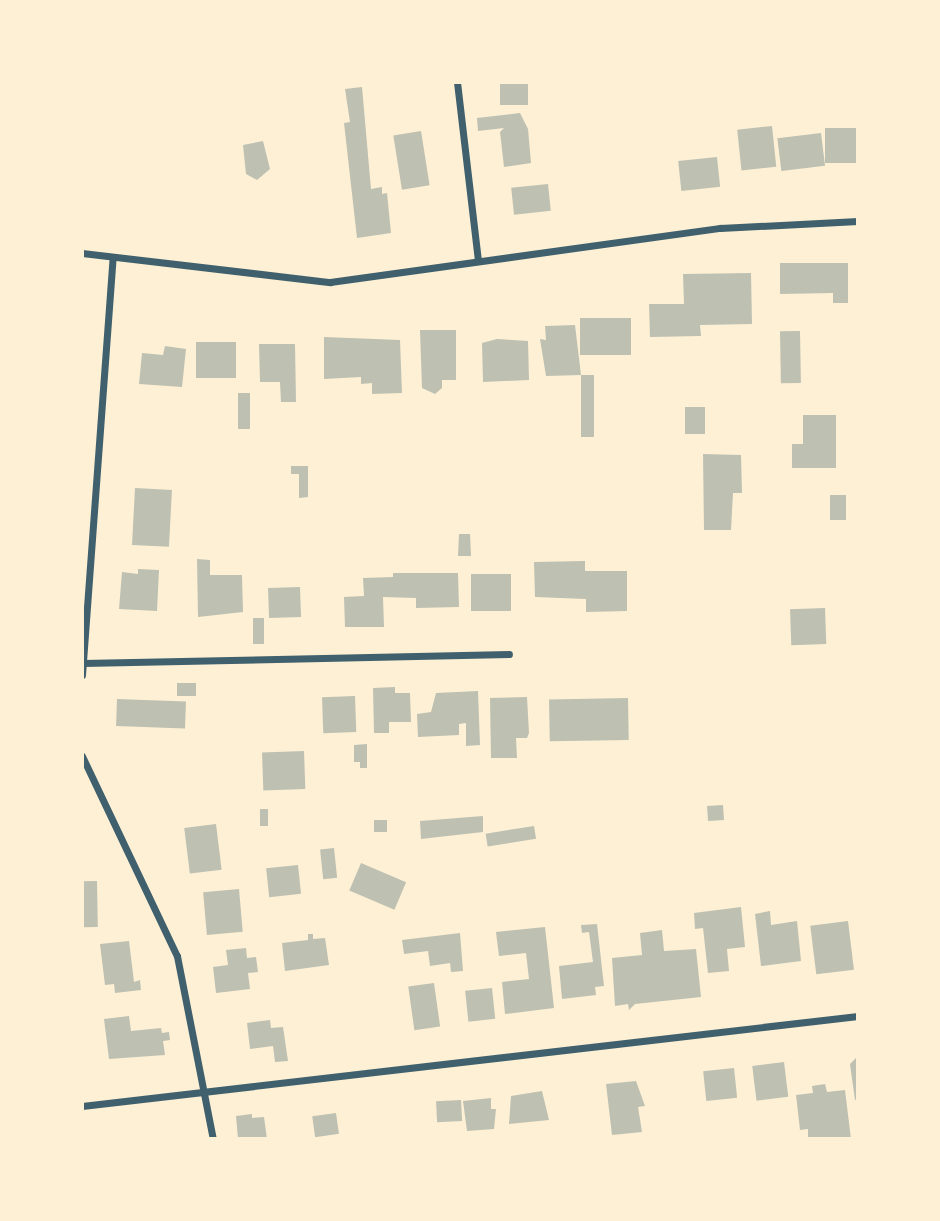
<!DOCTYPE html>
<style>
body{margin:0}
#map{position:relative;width:940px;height:1221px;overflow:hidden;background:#fdf0d5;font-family:"Public Sans",sans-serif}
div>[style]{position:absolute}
.building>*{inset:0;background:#bec0b2;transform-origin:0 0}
.minor>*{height:7px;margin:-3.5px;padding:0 3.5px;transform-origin:3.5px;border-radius:3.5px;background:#3f606c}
span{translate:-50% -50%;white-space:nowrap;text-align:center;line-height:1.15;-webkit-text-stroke:7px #fdf0d5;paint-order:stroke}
.frame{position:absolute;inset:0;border:84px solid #fdf0d5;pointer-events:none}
</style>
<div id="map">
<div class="building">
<div style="left:500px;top:82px;width:28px;height:23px"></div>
<div style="clip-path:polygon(362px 87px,371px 189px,382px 187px,382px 194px,387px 193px,391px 233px,357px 238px,344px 123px,350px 122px,345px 89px)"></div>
<div style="clip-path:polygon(520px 113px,528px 129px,531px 163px,504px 167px,500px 132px,504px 128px,478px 131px,477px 118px)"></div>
<div style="left:772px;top:126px;width:41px;height:35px;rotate:84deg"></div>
<div style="left:858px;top:128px;width:35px;height:33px;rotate:90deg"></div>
<div style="left:421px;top:131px;width:55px;height:28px;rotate:81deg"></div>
<div style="left:821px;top:133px;width:33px;height:44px;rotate:83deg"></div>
<div style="clip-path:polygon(263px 141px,270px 169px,257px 180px,246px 174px,243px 145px)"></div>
<div style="left:717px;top:157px;width:30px;height:39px;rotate:84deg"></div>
<div style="left:548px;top:184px;width:27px;height:37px;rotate:84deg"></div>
<div style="clip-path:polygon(780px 263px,848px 263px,848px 303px,833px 303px,833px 293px,780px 294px)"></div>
<div style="clip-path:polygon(751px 273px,752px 324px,700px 325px,701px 336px,650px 337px,649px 304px,684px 304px,683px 274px)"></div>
<div style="left:580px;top:318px;width:51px;height:37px"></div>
<div style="clip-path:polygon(575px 325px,581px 375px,546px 376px,540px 339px,546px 340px,545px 326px)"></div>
<div style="clip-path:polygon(420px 330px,456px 330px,456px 380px,442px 380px,442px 388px,435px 394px,422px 388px)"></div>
<div style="left:800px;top:331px;width:52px;height:20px;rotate:89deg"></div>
<div style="clip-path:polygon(324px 337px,400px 340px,402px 393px,372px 394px,372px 383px,361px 384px,361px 377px,324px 379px)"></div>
<div style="clip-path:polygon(497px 339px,528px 341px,529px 380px,483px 382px,482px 343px)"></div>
<div style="left:236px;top:342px;width:36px;height:40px;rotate:90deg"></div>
<div style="clip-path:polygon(259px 344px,295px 344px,296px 402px,281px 402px,280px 382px,260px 382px)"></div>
<div style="clip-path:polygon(165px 346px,186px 349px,182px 387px,139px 384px,142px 353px,163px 355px)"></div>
<div style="left:581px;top:375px;width:13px;height:62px"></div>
<div style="left:238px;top:393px;width:12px;height:36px"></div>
<div style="left:685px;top:407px;width:20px;height:27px"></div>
<div style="clip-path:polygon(803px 415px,836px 415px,836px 468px,792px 468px,792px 444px,803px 444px)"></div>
<div style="clip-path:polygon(703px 454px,741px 455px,742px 493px,733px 493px,731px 530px,704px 530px)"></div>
<div style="clip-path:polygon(291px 466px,308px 466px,308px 497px,299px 498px,299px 474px,291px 474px)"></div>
<div style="left:135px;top:488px;width:37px;height:57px;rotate:3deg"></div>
<div style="left:830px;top:495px;width:16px;height:25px"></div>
<div style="clip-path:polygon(459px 534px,470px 534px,471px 556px,458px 556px)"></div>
<div style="clip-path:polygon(197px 559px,210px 560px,210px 575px,242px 575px,243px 612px,198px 617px)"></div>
<div style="clip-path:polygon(585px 561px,585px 571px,627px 571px,627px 611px,586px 612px,586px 599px,535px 597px,534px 562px)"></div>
<div style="clip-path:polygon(138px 569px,159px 570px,157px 611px,119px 609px,122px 572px,138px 574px)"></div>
<div style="clip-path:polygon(393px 573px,458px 573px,459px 607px,416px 608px,416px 598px,383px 597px,384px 627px,345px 627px,344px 597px,364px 596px,363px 578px,393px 577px)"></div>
<div style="left:471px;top:574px;width:40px;height:37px"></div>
<div style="left:300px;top:587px;width:30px;height:32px;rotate:88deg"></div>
<div style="left:825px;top:608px;width:36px;height:35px;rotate:88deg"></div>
<div style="left:264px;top:618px;width:26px;height:11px;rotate:90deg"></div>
<div style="left:177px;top:683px;width:19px;height:13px"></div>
<div style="clip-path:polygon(395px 687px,395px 693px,410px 693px,411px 722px,389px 722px,389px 733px,374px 733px,373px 688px)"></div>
<div style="clip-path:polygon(478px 691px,480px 745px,466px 746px,466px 723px,459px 724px,459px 735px,418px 737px,417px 714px,431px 712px,436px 693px)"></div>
<div style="left:355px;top:696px;width:36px;height:33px;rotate:88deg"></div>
<div style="clip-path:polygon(527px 697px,529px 733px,527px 738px,516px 738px,517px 758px,491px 758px,490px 698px)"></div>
<div style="left:628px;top:698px;width:42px;height:79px;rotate:89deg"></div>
<div style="left:117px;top:699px;width:69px;height:27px;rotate:2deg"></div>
<div style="clip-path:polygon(367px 744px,367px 768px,360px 768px,360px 762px,354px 762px,354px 745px)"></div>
<div style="left:304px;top:751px;width:38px;height:42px;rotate:88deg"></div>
<div style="left:723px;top:805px;width:15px;height:16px;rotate:86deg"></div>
<div style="left:268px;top:809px;width:17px;height:8px;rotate:90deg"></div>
<div style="clip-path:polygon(483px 816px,483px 832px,421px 839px,420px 821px)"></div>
<div style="left:374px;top:820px;width:13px;height:12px"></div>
<div style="left:216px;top:824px;width:46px;height:32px;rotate:83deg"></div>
<div style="left:534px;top:826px;width:13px;height:49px;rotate:81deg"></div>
<div style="left:334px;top:848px;width:30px;height:14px;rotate:84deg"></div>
<div style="left:361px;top:863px;width:49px;height:30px;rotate:23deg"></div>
<div style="left:298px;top:865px;width:29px;height:32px;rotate:84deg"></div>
<div style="left:97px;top:881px;width:46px;height:15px;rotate:89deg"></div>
<div style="left:239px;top:889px;width:43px;height:36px;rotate:85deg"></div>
<div style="clip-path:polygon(741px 907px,745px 947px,727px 949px,729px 971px,708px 973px,703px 928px,695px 929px,694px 913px)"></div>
<div style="clip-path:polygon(770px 911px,771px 925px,797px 921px,801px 961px,761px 966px,755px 914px)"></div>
<div style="left:848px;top:921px;width:49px;height:38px;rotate:83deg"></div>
<div style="clip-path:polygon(597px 924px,604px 986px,595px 987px,596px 995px,562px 999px,559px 966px,593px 962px,589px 932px,582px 933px,581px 925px)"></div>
<div style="clip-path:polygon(545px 927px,554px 1008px,505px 1014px,502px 982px,529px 979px,526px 953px,499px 956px,496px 932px)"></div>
<div style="clip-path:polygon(662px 930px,664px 951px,696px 949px,701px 997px,635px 1004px,629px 1010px,628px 1004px,615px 1006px,612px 958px,642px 955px,640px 933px)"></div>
<div style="clip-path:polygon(460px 933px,463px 971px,451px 972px,450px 963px,430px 966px,428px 951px,404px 954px,402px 940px)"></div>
<div style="clip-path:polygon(308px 934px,313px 934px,313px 939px,325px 938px,329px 965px,285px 971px,282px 943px,308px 940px)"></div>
<div style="clip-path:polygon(129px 941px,134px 982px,140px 980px,141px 990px,115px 993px,114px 984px,105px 985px,100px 944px)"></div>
<div style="clip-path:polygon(246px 948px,247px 958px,256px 957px,258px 972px,248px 973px,250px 989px,216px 993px,213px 967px,228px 965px,226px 950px)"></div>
<div style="left:434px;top:983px;width:44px;height:26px;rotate:82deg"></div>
<div style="left:492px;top:988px;width:31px;height:27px;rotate:84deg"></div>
<div style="clip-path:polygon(129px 1016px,131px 1031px,161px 1028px,162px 1033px,169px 1032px,170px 1040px,163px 1041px,165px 1055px,109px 1059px,104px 1019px)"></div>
<div style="clip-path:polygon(270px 1020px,271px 1028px,283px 1027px,288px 1061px,275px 1062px,273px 1046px,250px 1049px,247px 1023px)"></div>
<div style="clip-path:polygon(858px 1056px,858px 1099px,855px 1100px,850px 1064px)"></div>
<div style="left:784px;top:1062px;width:35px;height:32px;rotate:83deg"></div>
<div style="left:734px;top:1068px;width:30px;height:31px;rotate:84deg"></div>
<div style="clip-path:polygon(636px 1081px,645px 1106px,638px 1107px,642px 1132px,612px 1135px,606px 1084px)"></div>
<div style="clip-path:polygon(825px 1084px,827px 1092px,845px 1090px,851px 1139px,808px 1139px,808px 1129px,800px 1130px,796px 1095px,813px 1093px,812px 1086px)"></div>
<div style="clip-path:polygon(542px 1091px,549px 1120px,509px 1124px,511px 1096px)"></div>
<div style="clip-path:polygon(491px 1098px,491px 1109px,496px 1109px,494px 1129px,467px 1131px,463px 1101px)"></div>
<div style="left:461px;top:1100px;width:21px;height:25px;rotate:87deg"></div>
<div style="left:336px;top:1113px;width:21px;height:24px;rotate:82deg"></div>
<div style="clip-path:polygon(252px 1114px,252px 1118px,264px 1117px,267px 1139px,238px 1139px,236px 1116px)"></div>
</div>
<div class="minor">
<div style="left:457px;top:82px;width:180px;rotate:83.3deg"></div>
<div style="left:82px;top:253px;width:250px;rotate:6.7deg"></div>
<div style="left:330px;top:282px;width:394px;rotate:-7.9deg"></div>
<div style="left:720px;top:228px;width:138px;rotate:-2.9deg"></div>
<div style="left:83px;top:663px;width:426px;rotate:-1.2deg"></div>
<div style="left:82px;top:675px;width:419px;rotate:-85.8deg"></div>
<div style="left:82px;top:756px;width:221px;rotate:64.6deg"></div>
<div style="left:177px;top:956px;width:187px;rotate:78.9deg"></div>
<div style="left:82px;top:1106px;width:781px;rotate:-6.62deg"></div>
</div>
<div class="frame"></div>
</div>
